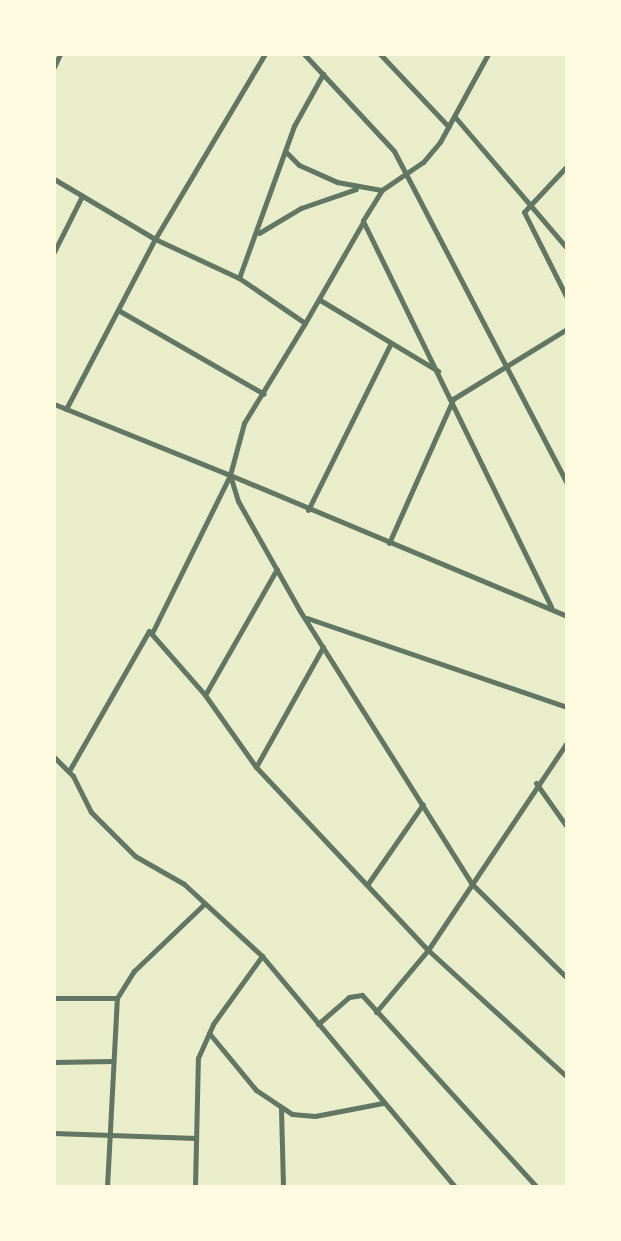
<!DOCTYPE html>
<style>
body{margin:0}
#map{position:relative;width:621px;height:1241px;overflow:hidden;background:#e9edc9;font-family:"Nunito Sans",sans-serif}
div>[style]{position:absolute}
.minor>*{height:5px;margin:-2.5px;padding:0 2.5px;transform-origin:2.5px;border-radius:2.5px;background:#617663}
span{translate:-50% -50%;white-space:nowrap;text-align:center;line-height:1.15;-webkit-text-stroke:8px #fefae0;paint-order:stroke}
.frame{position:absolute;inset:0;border:56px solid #fefae0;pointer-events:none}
</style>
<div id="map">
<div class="minor">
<div style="left:304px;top:54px;width:132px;rotate:47.1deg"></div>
<div style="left:394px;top:151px;width:374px;rotate:62.5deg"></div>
<div style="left:380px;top:54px;width:100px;rotate:46.6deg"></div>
<div style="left:488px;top:54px;width:100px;rotate:118.6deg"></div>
<div style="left:440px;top:142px;width:26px;rotate:130deg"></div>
<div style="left:423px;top:162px;width:50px;rotate:145.7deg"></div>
<div style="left:382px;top:190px;width:36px;rotate:122deg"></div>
<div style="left:363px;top:221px;width:429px;rotate:64deg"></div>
<div style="left:54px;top:67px;width:14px;rotate:-65deg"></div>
<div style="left:455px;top:117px;width:172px;rotate:49.5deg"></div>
<div style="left:286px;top:152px;width:18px;rotate:45deg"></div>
<div style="left:299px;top:165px;width:42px;rotate:24.1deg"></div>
<div style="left:337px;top:182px;width:45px;rotate:10.3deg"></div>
<div style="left:567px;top:166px;width:63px;rotate:133.1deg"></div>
<div style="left:524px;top:212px;width:96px;rotate:63.4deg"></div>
<div style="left:54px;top:179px;width:117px;rotate:30.7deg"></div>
<div style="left:155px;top:239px;width:93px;rotate:24.9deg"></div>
<div style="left:239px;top:278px;width:80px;rotate:34.3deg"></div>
<div style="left:305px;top:323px;width:116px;rotate:-60.1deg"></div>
<div style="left:259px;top:233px;width:49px;rotate:-30.8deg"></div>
<div style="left:301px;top:208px;width:58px;rotate:-19.1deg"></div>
<div style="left:54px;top:252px;width:63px;rotate:-63.4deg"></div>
<div style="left:239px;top:278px;width:162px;rotate:-70.1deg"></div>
<div style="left:294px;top:126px;width:60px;rotate:-60.9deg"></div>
<div style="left:320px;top:300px;width:138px;rotate:31deg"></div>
<div style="left:118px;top:310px;width:168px;rotate:29.9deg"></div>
<div style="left:54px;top:404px;width:190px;rotate:22deg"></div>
<div style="left:230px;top:475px;width:27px;rotate:73deg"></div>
<div style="left:238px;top:501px;width:126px;rotate:60.6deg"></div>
<div style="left:300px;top:611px;width:323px;rotate:57.8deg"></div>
<div style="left:472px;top:884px;width:134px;rotate:44.7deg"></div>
<div style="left:66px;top:409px;width:192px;rotate:-62.4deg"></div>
<div style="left:155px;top:239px;width:215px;rotate:-59.3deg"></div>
<div style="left:230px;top:475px;width:365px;rotate:22.7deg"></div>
<div style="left:308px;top:510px;width:186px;rotate:-63.6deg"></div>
<div style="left:389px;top:543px;width:158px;rotate:-66deg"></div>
<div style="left:453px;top:399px;width:134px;rotate:-31.6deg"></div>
<div style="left:307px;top:618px;width:275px;rotate:18.9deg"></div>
<div style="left:153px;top:631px;width:174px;rotate:-63.7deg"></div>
<div style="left:230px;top:475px;width:54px;rotate:-74.9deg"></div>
<div style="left:244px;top:423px;width:117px;rotate:-58.6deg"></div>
<div style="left:323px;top:647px;width:137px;rotate:119.2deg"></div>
<div style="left:256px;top:767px;width:251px;rotate:46.8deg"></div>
<div style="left:428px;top:950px;width:188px;rotate:42.4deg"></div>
<div style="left:205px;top:695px;width:145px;rotate:-60.3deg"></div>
<div style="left:54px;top:757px;width:27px;rotate:45deg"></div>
<div style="left:73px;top:776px;width:40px;rotate:63.4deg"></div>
<div style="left:91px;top:812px;width:62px;rotate:45deg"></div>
<div style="left:135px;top:856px;width:56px;rotate:29.7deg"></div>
<div style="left:184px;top:884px;width:106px;rotate:42.7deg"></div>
<div style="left:262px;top:956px;width:301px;rotate:50.1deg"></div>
<div style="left:69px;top:771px;width:161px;rotate:-60.3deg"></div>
<div style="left:149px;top:631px;width:85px;rotate:48.8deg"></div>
<div style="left:205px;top:695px;width:88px;rotate:54.7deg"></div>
<div style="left:536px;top:783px;width:54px;rotate:54.8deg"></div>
<div style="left:367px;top:885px;width:98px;rotate:-55.3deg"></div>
<div style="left:54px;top:998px;width:63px"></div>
<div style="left:376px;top:1012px;width:81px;rotate:-50deg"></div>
<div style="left:428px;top:950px;width:250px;rotate:-56.2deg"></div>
<div style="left:318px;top:1024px;width:41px;rotate:-41.1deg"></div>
<div style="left:349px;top:997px;width:13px;rotate:-9deg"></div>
<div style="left:362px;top:995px;width:260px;rotate:47.7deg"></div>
<div style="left:209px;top:1033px;width:74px;rotate:50.5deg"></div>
<div style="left:256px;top:1090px;width:43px;rotate:33.7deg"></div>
<div style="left:292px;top:1114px;width:23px;rotate:5deg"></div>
<div style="left:315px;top:1116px;width:69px;rotate:-10.8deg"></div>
<div style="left:54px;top:1062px;width:59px;rotate:-1deg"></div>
<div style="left:281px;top:1109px;width:78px;rotate:88.5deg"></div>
<div style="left:54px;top:1133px;width:142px;rotate:2deg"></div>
<div style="left:107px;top:1187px;width:189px;rotate:-87deg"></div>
<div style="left:117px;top:998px;width:32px;rotate:-58deg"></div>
<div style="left:134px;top:971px;width:97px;rotate:-43.7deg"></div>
<div style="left:195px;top:1187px;width:129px;rotate:-88.7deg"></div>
<div style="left:198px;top:1058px;width:37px;rotate:-66deg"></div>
<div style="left:213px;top:1024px;width:84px;rotate:-54.2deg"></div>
</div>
<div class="frame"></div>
</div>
